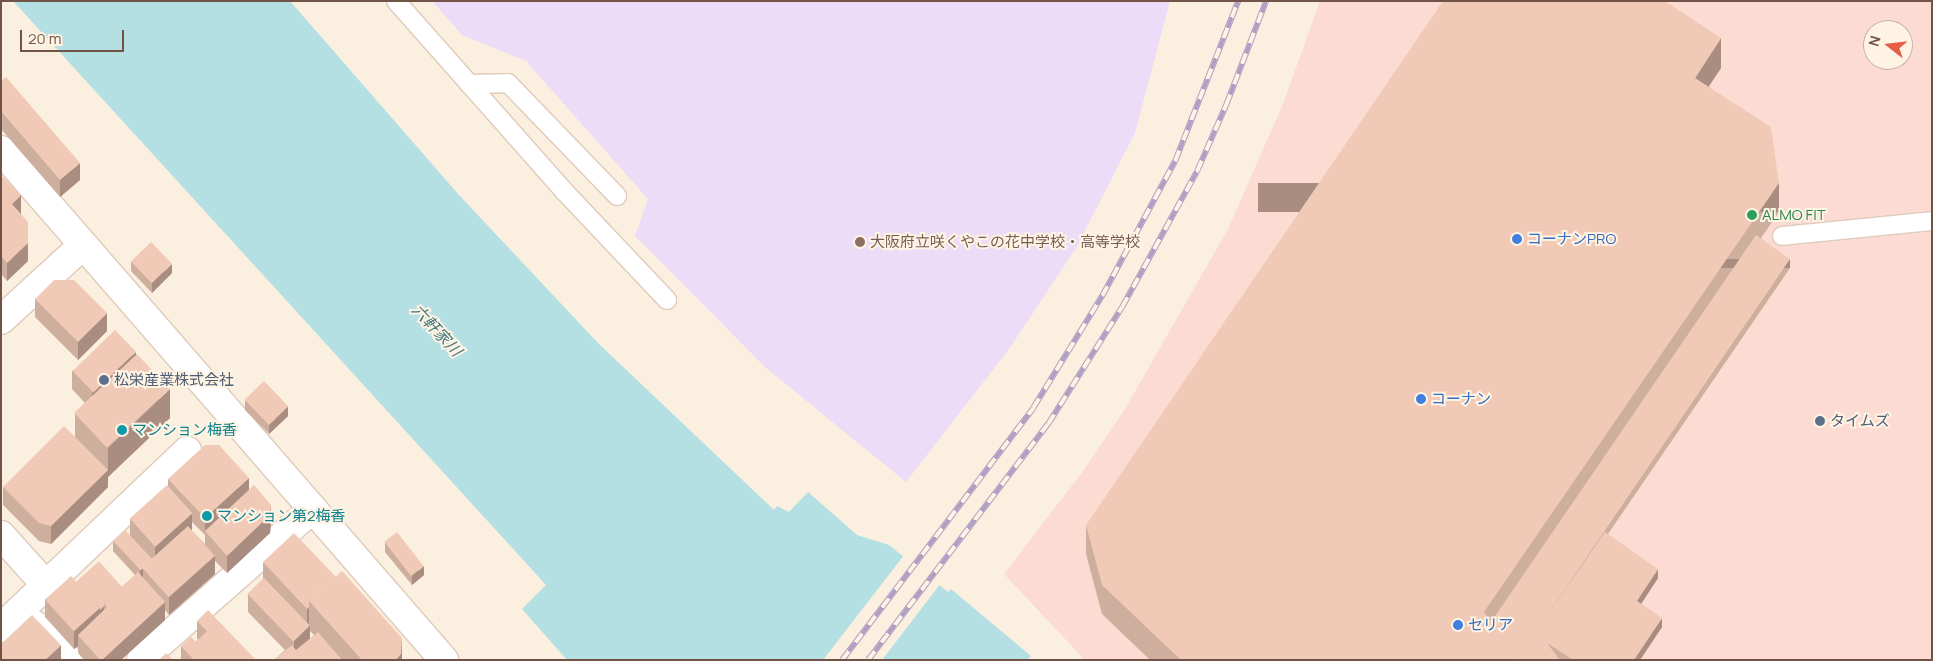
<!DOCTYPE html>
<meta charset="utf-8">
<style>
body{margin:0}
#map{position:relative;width:1933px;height:661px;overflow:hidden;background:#fbefdf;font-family:Manrope,"Noto Sans JP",sans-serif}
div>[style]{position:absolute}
.commercial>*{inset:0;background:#fcdcd2}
.education>*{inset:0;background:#ecdcf7}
.water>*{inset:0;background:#b4e0e4}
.pier>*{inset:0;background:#fbefdf}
.roads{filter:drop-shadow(1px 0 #dfcabb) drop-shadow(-1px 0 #dfcabb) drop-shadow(0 1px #dfcabb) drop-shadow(0 -1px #dfcabb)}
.service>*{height:18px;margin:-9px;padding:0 9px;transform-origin:9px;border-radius:9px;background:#fff}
.minor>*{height:28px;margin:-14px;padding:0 14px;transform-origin:14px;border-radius:14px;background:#fff}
.rail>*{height:5.5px;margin-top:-2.75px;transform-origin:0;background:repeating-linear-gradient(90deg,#fff3e4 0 11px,#b09fc3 0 22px);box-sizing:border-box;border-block:1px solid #b09fc3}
.wall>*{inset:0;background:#ceae9d}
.shaded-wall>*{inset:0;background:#a88d80;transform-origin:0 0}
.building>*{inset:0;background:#f0cab7;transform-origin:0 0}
.dots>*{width:14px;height:14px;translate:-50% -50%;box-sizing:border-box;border:2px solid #fff3e4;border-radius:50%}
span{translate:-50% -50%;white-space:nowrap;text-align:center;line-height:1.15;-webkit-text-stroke:4px #fff3e4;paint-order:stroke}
.leisure-label{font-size:15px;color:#27864d}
.left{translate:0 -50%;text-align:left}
.shop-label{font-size:15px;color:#366cbe}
.education-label{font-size:15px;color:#785e54}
.service-label{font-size:15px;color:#4e5e75}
.culture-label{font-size:15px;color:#0d838f}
.water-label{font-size:16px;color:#3f777e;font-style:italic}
.frame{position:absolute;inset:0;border:2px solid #715447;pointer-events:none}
.north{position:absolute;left:1863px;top:20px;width:50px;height:50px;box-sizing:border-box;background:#fff3e4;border:1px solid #c6b3a5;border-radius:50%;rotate:286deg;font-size:14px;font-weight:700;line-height:20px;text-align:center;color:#715447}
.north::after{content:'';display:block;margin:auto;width:18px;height:22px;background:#e45f45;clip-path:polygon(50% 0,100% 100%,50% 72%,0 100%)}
.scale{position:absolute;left:20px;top:30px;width:104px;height:22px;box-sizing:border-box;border:2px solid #715447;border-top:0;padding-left:6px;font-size:15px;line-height:18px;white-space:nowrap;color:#715447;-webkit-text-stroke:4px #fff3e4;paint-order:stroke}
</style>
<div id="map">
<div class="commercial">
<div style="clip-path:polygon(evenodd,1320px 1px,1932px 1px,1932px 660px,1085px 660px,1004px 574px,1083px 471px,1125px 409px,1228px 229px,1283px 104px,1320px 1px,1873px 30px,1903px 30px,1903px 60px,1873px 60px,1873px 30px)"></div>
</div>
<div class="education">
<div style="clip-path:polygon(432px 1px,1170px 1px,1135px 133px,1076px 248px,1009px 349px,906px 482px,766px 368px,635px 236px,648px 199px,526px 61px,462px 35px)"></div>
</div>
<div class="water">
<div style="clip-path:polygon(13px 1px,290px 1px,459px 195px,598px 343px,774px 510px,777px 506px,789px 512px,808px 492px,857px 535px,889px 545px,948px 592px,951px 589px,1031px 656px,1028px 660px,567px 660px,522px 609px,546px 585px)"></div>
</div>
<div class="pier">
<div style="clip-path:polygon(905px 554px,941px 583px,882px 660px,823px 660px)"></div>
</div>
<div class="roads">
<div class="service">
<div style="left:396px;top:1px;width:254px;rotate:48.5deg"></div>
<div style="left:564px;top:191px;width:150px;rotate:46.6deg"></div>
<div style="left:469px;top:84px;width:39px;rotate:-1deg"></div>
<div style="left:508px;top:83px;width:157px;rotate:46deg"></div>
<div style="left:1782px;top:236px;width:151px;rotate:-5.7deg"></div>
</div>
<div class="minor">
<div style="left:1px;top:150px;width:676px;rotate:49.02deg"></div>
<div style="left:1px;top:320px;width:111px;rotate:-42.4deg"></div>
<div style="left:1px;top:535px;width:69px;rotate:48deg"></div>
<div style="left:35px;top:625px;width:49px;rotate:45.8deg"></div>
<div style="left:1px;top:628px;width:257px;rotate:-43.6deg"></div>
<div style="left:141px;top:660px;width:227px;rotate:-41.4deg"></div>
</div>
</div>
<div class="rail">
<div style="left:842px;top:660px;width:316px;rotate:-52.8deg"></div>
<div style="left:1033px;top:408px;width:132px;rotate:-58.4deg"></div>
<div style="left:1102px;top:296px;width:153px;rotate:-61.6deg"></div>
<div style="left:1175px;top:161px;width:172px;rotate:-68.5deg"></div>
<div style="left:868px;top:660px;width:297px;rotate:-52.7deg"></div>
<div style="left:1048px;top:424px;width:138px;rotate:-57.7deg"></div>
<div style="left:1122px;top:307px;width:155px;rotate:-61.1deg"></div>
<div style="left:1197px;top:171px;width:72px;rotate:-66.3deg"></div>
<div style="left:1226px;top:105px;width:111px;rotate:-69deg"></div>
</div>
<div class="wall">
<div style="clip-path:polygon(1721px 68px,1709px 86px,1779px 212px,1761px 238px,1790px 268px,1608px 534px,1658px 578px,1641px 604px,1662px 627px,1640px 660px,1150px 660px,1102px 614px,1086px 554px,1086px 525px)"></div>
<div style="clip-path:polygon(1px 81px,80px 180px,60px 197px,1px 129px)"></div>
<div style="clip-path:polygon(1px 175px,21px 213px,28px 261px,7px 281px,1px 274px)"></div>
<div style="clip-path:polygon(131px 262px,172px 273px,152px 293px,131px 271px)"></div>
<div style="clip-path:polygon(35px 299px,107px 331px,78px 360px,35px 317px)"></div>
<div style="clip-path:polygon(136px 355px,170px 418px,108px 477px,108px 487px,51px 544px,39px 541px,3px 505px,3px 487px,75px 437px,75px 413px,85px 403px,72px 389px,72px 371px)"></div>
<div style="clip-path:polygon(245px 400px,288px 416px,269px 434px,245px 410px)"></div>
<div style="clip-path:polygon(evenodd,168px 479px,249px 490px,271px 523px,270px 533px,227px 573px,215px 561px,215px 574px,169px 615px,165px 610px,165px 620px,121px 660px,84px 660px,78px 653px,78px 646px,74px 649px,45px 617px,45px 599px,76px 582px,122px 587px,135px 575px,113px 551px,113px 541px,130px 535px,130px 519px,168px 487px,168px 479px,192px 522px,205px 535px,205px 544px,192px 531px,192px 522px)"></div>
<div style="clip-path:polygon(385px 542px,424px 575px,412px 585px,385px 552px)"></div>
<div style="clip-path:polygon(evenodd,263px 562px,402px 660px,274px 660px,285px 650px,248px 612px,248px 594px,263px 579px,263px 562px,310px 631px,314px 635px,310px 639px,310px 631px)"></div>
<div style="clip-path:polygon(197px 621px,256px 660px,181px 660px,181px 646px,196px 642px,198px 639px,197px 639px)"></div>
</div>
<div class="shaded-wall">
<div style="clip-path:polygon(1721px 38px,1721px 68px,1695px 107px,1695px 78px)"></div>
<div style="clip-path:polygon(80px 163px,80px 180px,60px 197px,60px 180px)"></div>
<div style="left:1779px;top:183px;width:29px;height:521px;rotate:90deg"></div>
<div style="clip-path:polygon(21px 195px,21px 213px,12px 222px,12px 204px)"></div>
<div style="clip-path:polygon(28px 243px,28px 261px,7px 281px,7px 263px)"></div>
<div style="left:1790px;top:259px;width:9px;height:449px;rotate:90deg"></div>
<div style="clip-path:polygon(172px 264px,172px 273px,152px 293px,152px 283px)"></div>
<div style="clip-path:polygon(107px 313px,107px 331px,78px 360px,78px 342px)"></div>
<div style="clip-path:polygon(136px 352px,136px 370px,92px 411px,92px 393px)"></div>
<div style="clip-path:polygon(170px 389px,170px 418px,108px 477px,108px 448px)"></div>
<div style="clip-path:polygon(288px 406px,288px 416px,269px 434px,269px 425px)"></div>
<div style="clip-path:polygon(108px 470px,108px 487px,51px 544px,51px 526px)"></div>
<div style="clip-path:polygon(249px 478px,249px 495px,205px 532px,205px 518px)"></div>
<div style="clip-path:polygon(271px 505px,271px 523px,270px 533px,227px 573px,227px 556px)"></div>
<div style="clip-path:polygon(192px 513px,192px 531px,155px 565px,155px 547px)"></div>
<div style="clip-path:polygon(215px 556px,215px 574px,169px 615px,169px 597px)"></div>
<div style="clip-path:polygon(424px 566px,424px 575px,412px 585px,412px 576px)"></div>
<div style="clip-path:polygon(143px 568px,143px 578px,140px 580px,140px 571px)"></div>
<div style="clip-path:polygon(1658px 569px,1658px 578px,1637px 610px,1637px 601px)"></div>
<div style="clip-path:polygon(165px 602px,165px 620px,121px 660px,102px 660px)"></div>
<div style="clip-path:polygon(104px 606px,104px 616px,100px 619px,100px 610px)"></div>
<div style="clip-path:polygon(309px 607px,309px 625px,307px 627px,307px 609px)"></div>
<div style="clip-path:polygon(100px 608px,100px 626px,78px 635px,78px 646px,74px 649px,74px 631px)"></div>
<div style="clip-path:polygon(1662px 618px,1662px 627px,1640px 660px,1634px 660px)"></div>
<div style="clip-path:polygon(310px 625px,310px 643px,294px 659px,294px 641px)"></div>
<div style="clip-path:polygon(402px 638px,402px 660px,396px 660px)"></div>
<div style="clip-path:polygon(61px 645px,61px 660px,45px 660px)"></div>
</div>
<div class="building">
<div style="clip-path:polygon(1443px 1px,1665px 1px,1721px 38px,1695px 78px,1771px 127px,1779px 183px,1484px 612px,1522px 660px,1181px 660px,1102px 585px,1086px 525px)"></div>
<div style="clip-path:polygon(6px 77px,80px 163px,60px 180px,1px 111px,1px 81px)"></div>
<div style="clip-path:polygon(1px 175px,21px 195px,12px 204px,28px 222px,28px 243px,7px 263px,1px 256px)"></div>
<div style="clip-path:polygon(1756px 235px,1790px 259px,1537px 630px,1605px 532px,1658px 569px,1637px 601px,1662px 618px,1634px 660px,1573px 660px,1547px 643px,1560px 660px,1522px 660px,1491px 622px)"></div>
<div style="left:151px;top:242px;width:30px;height:28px;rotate:46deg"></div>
<div style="clip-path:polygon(54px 280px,74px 280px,107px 313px,78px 342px,35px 299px)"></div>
<div style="left:115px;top:330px;width:30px;height:59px;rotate:46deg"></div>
<div style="left:137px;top:354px;width:48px;height:86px;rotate:47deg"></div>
<div style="left:264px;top:381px;width:35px;height:27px;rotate:46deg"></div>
<div style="clip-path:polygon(64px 426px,108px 470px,51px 526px,39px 523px,3px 487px)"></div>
<div style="clip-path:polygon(205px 445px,219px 445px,249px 478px,205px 518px,168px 479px)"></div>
<div style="left:167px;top:485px;width:38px;height:50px;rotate:48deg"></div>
<div style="clip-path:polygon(254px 485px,271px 505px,270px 515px,227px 556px,205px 531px)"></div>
<div style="left:188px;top:526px;width:40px;height:62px;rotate:48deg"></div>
<div style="left:125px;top:530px;width:40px;height:16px;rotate:47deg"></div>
<div style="left:397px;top:532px;width:43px;height:16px;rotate:52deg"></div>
<div style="clip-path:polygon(294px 533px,336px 577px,309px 601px,309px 607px,307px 609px,263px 562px)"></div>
<div style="clip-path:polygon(99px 561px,122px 587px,104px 603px,104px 606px,100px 610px,100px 608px,76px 582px)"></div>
<div style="clip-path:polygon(342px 571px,402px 638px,401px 654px,396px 660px,362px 660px,309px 601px)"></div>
<div style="clip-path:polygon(138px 572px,165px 602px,102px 660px,100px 660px,78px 635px,107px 607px,104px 603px)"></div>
<div style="left:71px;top:576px;width:43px;height:35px;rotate:48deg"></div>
<div style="left:264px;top:578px;width:66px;height:23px;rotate:46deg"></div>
<div style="clip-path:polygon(208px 610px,256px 660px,194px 660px,181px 646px,191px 637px,196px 642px,207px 631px,197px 621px)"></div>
<div style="clip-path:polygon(32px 615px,61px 645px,45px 660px,1px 660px,1px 644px)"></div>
<div style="clip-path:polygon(318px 632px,342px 660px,274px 660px,292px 645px,296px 650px)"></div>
<div style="clip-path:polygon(166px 653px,173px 660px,159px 660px)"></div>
</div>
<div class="dots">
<div style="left:1752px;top:215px;background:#2e9e5b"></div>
<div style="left:1517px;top:239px;background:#3f7fe0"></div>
<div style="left:860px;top:242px;background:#8d6e63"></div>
<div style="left:104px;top:380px;background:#5c6f8a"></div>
<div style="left:1421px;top:399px;background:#3f7fe0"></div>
<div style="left:1820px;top:421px;background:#5c6f8a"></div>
<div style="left:122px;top:430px;background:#0f9aa8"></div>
<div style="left:207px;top:516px;background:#0f9aa8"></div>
<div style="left:1458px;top:625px;background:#3f7fe0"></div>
</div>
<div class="leisure-label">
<span class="left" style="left:1762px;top:215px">ALMO FIT</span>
</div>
<div class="shop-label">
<span class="left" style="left:1527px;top:239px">コーナンPRO</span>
<span class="left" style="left:1431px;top:399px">コーナン</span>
<span class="left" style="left:1468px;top:625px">セリア</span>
</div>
<div class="education-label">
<span class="left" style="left:870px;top:242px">大阪府立咲くやこの花中学校・高等学校</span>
</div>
<div class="service-label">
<span class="left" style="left:114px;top:380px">松栄産業株式会社</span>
<span class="left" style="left:1830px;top:421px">タイムズ</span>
</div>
<div class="culture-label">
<span class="left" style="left:132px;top:430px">マンション梅香</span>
<span class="left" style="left:217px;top:516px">マンション第2梅香</span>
</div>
<div class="water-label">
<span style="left:437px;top:330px;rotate:47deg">六軒家川</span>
</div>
<div class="frame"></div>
<div class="north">N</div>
<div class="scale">20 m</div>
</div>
